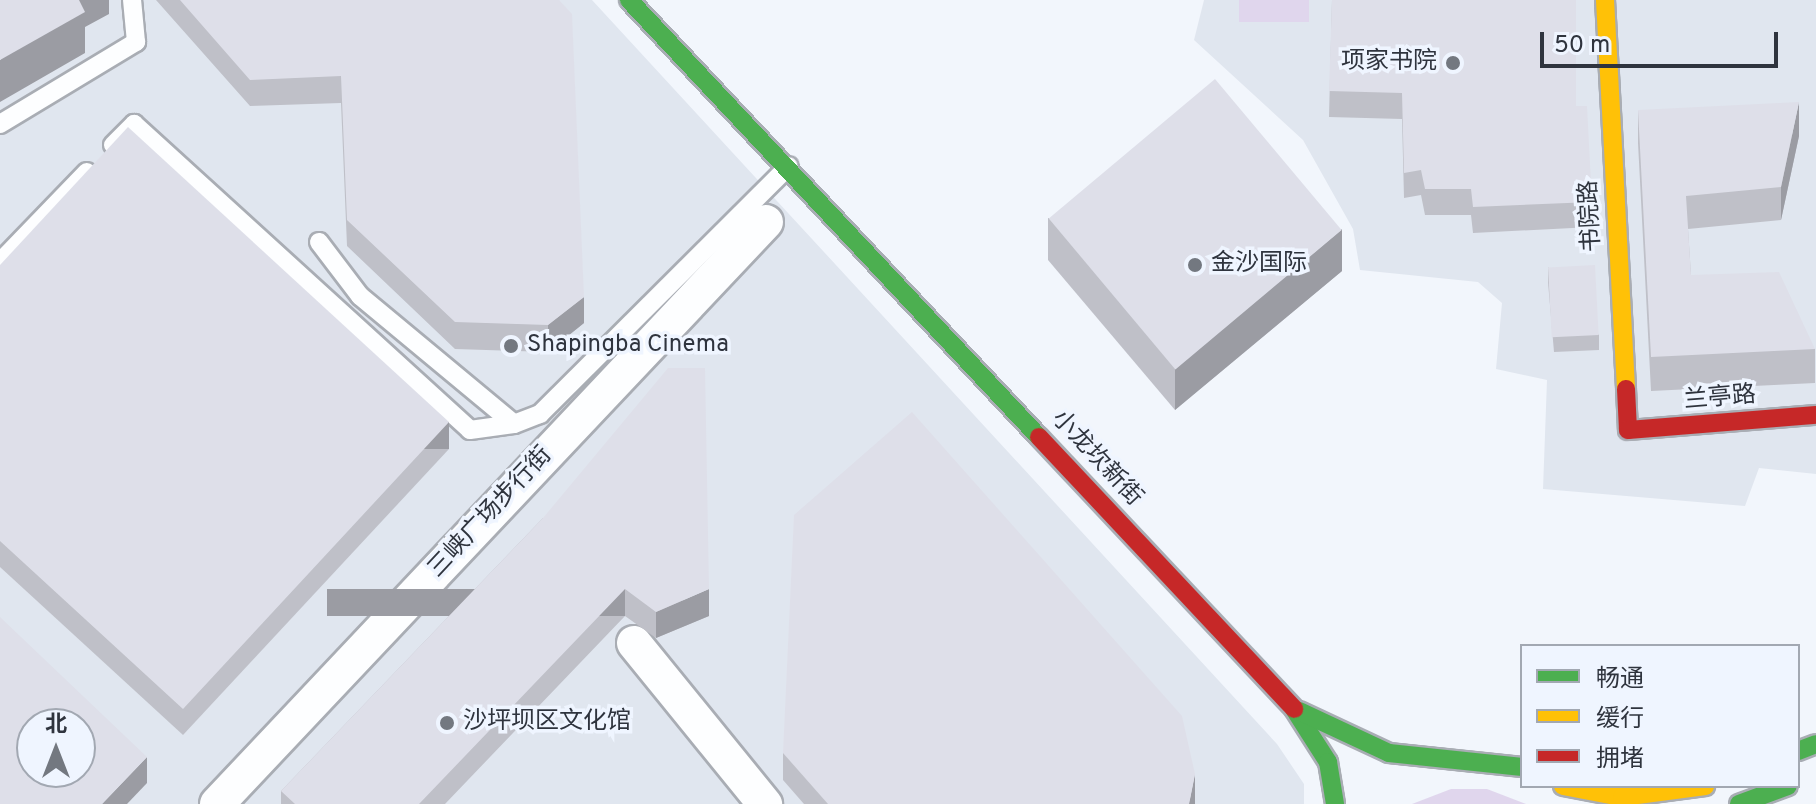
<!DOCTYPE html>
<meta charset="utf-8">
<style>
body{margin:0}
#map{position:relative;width:1816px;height:804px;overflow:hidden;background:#f2f6fc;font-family:Overpass,"Noto Sans SC",sans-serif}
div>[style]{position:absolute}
.built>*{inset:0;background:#e0e6ef}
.green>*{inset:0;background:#e0d6ed;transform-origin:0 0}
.roads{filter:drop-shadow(2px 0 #a9adb4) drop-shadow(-2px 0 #a9adb4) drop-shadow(0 2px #a9adb4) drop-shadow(0 -2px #a9adb4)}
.lane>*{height:18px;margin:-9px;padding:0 9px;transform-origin:9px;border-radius:9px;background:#fdfeff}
.street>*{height:34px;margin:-17px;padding:0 17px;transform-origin:17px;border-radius:17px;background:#fdfeff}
.fast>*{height:18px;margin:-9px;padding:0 9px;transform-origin:9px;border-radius:9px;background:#4caf50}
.slow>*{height:18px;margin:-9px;padding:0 9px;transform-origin:9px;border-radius:9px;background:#ffc107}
.jam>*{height:18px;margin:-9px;padding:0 9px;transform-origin:9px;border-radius:9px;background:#c62828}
.wall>*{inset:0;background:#bfc0c8}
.shaded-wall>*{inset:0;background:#9b9ca3;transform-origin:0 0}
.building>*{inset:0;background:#dedfe9;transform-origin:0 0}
.dots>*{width:22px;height:22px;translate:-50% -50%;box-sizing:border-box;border:4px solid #eff5ff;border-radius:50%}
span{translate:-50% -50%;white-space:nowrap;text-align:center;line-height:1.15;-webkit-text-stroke:7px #eff5ff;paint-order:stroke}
.poi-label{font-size:24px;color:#2f343e}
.right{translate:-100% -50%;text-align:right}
.left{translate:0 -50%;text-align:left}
.street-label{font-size:24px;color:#2f343e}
.legend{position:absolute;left:1520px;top:644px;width:280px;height:144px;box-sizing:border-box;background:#eff5ff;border:2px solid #a2a8b2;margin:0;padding:10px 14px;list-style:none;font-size:24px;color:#2f343e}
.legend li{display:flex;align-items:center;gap:16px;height:40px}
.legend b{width:40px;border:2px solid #a2a8b2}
.north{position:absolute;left:16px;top:708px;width:80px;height:80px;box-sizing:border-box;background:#eff5ff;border:2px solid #a2a8b2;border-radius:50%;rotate:0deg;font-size:22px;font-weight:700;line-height:32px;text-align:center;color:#2f343e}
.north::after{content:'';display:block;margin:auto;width:28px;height:36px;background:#737880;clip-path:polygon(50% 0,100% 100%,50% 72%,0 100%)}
.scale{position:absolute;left:1540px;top:32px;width:238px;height:36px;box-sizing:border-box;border:4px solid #2f343e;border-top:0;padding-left:10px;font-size:24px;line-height:28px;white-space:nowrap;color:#2f343e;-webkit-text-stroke:6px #eff5ff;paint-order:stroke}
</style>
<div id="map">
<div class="built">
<div style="clip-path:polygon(evenodd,0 0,592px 0,1277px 744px,1304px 784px,1304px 804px,0 804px,0 0,32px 724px,80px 724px,80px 772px,32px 772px,32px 724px)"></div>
<div style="clip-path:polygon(1204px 0,1816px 0,1816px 474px,1759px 468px,1745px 506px,1543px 489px,1547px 380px,1496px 369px,1502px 303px,1478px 282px,1360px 270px,1353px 229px,1303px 140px,1194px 40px)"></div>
</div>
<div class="green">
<div style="left:1239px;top:0;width:70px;height:22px"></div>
<div style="clip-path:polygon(1451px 789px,1487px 789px,1526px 804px,1412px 804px)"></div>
</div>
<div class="roads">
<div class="lane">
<div style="left:0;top:124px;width:159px;rotate:-31.1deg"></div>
<div style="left:136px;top:42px;width:42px;rotate:-95.4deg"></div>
<div style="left:113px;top:145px;width:30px;rotate:-45deg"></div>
<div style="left:134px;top:124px;width:454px;rotate:42.3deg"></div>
<div style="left:470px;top:430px;width:44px;rotate:-7.8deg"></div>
<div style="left:319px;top:242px;width:68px;rotate:52.8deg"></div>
<div style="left:360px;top:296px;width:200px;rotate:39.7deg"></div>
<div style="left:514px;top:424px;width:28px;rotate:-21deg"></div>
<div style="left:540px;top:414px;width:351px;rotate:-44.9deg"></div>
<div style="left:0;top:262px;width:125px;rotate:-46deg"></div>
</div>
<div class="street">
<div style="left:634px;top:643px;width:208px;rotate:50.9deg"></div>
<div style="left:217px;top:804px;width:800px;rotate:-46.67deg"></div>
</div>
<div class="fast">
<div style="left:629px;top:0;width:599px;rotate:46.83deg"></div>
<div style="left:1294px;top:709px;width:63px;rotate:57.3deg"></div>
<div style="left:1328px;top:762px;width:43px;rotate:80.5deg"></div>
<div style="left:1299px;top:711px;width:99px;rotate:25deg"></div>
<div style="left:1389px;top:753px;width:134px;rotate:6deg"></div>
<div style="left:1798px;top:751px;width:19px;rotate:-21deg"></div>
<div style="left:1739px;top:804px;width:52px;rotate:-20.2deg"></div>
</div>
<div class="slow">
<div style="left:1605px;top:0;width:390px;rotate:86.9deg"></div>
<div style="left:1563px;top:786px;width:60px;rotate:10.6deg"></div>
<div style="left:1622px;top:797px;width:84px;rotate:-7.5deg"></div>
</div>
<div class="jam">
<div style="left:1626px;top:389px;width:41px;rotate:87.2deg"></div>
<div style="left:1628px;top:430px;width:189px;rotate:-4.6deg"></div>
<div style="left:1039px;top:437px;width:373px;rotate:46.8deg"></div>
</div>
</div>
<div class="wall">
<div style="clip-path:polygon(156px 0,559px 0,584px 323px,548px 352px,455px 349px,347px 246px,341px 103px,250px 106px)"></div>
<div style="clip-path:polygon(1332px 0,1576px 106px,1592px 202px,1592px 227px,1473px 233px,1471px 215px,1425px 215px,1421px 195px,1404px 198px,1402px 119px,1329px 117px)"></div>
<div style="clip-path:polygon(1638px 110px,1799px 136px,1781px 220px,1688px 229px,1691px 275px,1815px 349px,1815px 383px,1651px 391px,1638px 143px)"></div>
<div style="clip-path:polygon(1048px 218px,1342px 271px,1175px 410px,1048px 260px)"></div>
<div style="clip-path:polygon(0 265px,449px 449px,183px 735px,0 567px)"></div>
<div style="clip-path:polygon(1548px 267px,1599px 335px,1599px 350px,1554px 352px,1548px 282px)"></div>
<div style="clip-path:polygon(543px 518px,709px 616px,656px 638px,625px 616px,445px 804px,281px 804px,281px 791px)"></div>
<div style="clip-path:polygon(783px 753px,1195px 801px,1195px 804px,804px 804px,783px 780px)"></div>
</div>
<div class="shaded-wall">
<div style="clip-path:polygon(74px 0,109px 0,109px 14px,85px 27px,85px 53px,0 102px,0 60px)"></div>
<div style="clip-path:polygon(1799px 102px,1799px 136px,1781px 220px,1781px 187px)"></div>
<div style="clip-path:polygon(1342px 229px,1342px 271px,1175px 410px,1175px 369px)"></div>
<div style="clip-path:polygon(584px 297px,584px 323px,548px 352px,548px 325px)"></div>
<div style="left:449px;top:422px;width:27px;height:391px;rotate:90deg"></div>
<div style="left:625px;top:589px;width:27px;height:298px;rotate:90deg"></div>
<div style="clip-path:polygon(709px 589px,709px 616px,656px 638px,656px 612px)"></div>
<div style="clip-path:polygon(147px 757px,147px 783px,127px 804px,102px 804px)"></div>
<div style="clip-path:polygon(1195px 774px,1195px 804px,1189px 804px)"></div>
</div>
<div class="building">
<div style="clip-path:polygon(0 0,79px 0,85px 12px,0 60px)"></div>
<div style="clip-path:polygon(180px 0,559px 0,572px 14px,584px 297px,548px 325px,455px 322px,347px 220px,341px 76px,250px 80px)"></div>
<div style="clip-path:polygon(1332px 0,1576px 0,1576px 106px,1587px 106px,1592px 202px,1473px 207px,1471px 189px,1425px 189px,1421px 170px,1404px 173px,1402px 93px,1329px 91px)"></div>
<div style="left:1215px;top:79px;width:197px;height:217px;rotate:50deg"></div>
<div style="clip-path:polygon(1799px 102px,1781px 187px,1686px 196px,1691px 275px,1779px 272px,1815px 349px,1651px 357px,1638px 110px)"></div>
<div style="clip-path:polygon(128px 127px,449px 422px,183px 709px,0 541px,0 265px)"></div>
<div style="left:1595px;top:265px;width:70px;height:47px;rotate:87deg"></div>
<div style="clip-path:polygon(668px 368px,705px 368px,709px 589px,656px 612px,625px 589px,419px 804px,295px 804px,281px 791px,543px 518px)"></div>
<div style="clip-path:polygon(912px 412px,1182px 716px,1195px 774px,1189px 804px,828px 804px,783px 753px,794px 515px)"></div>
<div style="clip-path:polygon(evenodd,0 617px,147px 757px,102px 804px,0 804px,0 617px,32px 724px,80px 724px,80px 772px,32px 772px,32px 724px)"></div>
</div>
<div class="dots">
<div style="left:1453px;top:63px;background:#737880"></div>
<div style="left:1195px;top:265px;background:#737880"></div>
<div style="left:511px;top:346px;background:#737880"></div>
<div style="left:447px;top:723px;background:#737880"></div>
</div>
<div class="poi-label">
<span class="right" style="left:1437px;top:63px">项家书院</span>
<span class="left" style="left:1211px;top:265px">金沙国际</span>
<span class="left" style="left:527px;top:346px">Shapingba Cinema</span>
<span class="left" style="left:463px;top:723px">沙坪坝区文化馆</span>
</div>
<div class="street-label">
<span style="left:1592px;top:216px;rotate:-93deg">书院路</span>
<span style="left:1720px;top:399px;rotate:-5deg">兰亭路</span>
<span style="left:1096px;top:459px;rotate:47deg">小龙坎新街</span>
<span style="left:491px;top:513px;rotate:-47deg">三峡广场步行街</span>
</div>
<ul class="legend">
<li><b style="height:10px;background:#4caf50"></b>畅通</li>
<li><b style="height:10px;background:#ffc107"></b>缓行</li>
<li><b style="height:10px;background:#c62828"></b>拥堵</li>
</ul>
<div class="north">北</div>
<div class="scale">50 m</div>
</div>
